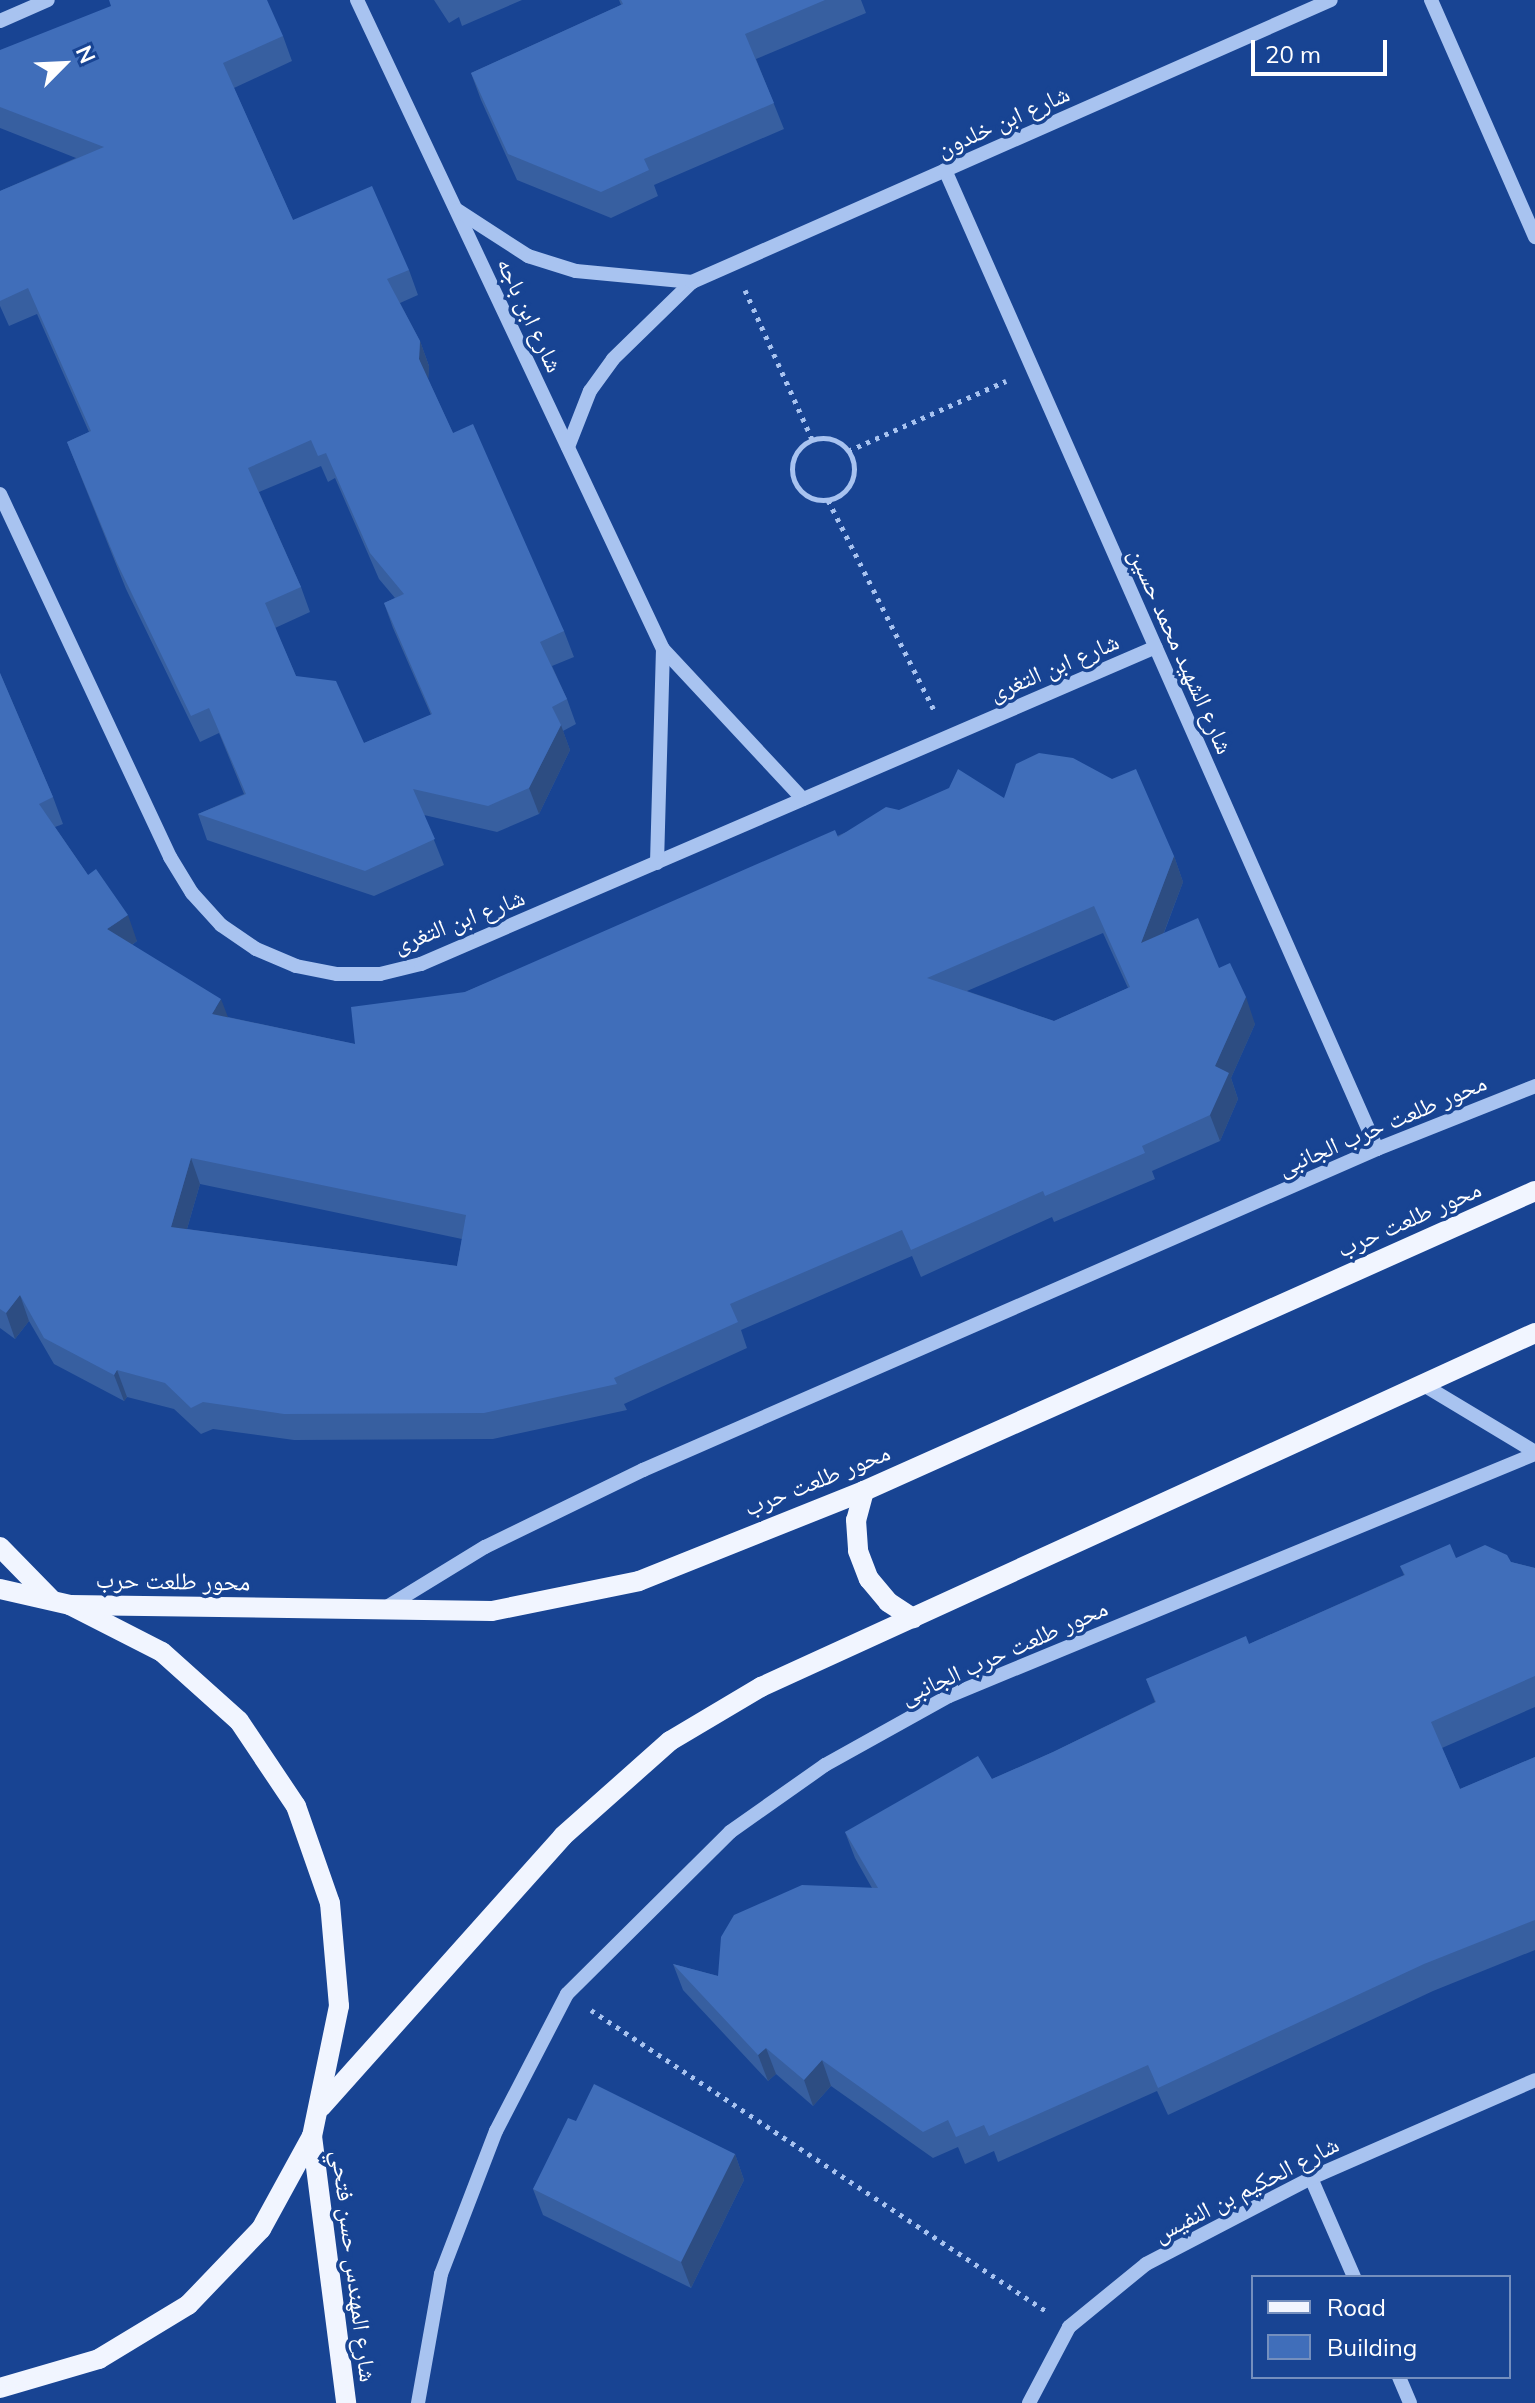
<!DOCTYPE html>
<meta charset="utf-8">
<style>
body{margin:0}
#map{position:relative;width:1535px;height:2403px;overflow:hidden;background:#184493;font-family:Mulish,"Noto Naskh Arabic",sans-serif}
div>[style]{position:absolute}
.path>*{height:5px;margin-top:-2.5px;transform-origin:0;background:repeating-linear-gradient(90deg,#a8c3f0 0 4px,transparent 0 10px)}
.path>.ring{margin:-2.5px;padding:0;box-sizing:content-box;background:none;border:5px solid #a8c3f0;border-radius:50%}
.minor>*{height:14px;margin:-7px;padding:0 7px;transform-origin:7px;border-radius:7px;background:#a8c3f0}
.major>*{height:20px;margin:-10px;padding:0 10px;transform-origin:10px;border-radius:10px;background:#f1f5ff}
.wall>*{inset:0;background:#375fa0}
.shaded-wall>*{inset:0;background:#2d4d82}
.building>*{inset:0;background:#406eba}
span{translate:-50% -50%;white-space:nowrap;text-align:center;line-height:1.15;-webkit-text-stroke:7px #184493;paint-order:stroke}
.street-label{font-size:24px;color:#fff}
.legend{position:absolute;left:1251px;top:2275px;width:260px;height:104px;box-sizing:border-box;background:#184493;border:2px solid #748fbe;margin:0;padding:10px 14px;list-style:none;font-size:24px;color:#fff}
.legend li{display:flex;align-items:center;gap:16px;height:40px}
.legend b{width:40px;border:2px solid #748fbe}
.north{position:absolute;left:24px;top:24px;width:80px;height:80px;-webkit-text-stroke:6px #184493;paint-order:stroke;rotate:66deg;font-size:22px;font-weight:700;line-height:32px;text-align:center;color:#fff}
.north::after{content:'';display:block;margin:auto;width:28px;height:36px;background:#fff;clip-path:polygon(50% 0,100% 100%,50% 72%,0 100%)}
.scale{position:absolute;left:1251px;top:40px;width:136px;height:36px;box-sizing:border-box;border:4px solid #fff;border-top:0;padding-left:10px;font-size:24px;line-height:28px;white-space:nowrap;color:#fff;-webkit-text-stroke:6px #184493;paint-order:stroke}
</style>
<div id="map">
<div class="path">
<div style="left:745px;top:290px;width:163px;rotate:65.8deg"></div>
<div class="ring" style="left:792px;top:438px;width:57px;height:57px"></div>
<div style="left:848px;top:451px;width:173px;rotate:-23.9deg"></div>
<div style="left:828px;top:500px;width:235px;rotate:63.2deg"></div>
<div style="left:591px;top:2010px;width:546px;rotate:33.49deg"></div>
</div>
<div class="minor">
<div style="left:357px;top:0;width:718px;rotate:64.76deg"></div>
<div style="left:663px;top:649px;width:205px;rotate:47deg"></div>
<div style="left:1431px;top:0;width:259px;rotate:66.3deg"></div>
<div style="left:0;top:21px;width:52px;rotate:-23.6deg"></div>
<div style="left:945px;top:170px;width:1070px;rotate:66.19deg"></div>
<div style="left:457px;top:210px;width:85px;rotate:32.9deg"></div>
<div style="left:528px;top:256px;width:50px;rotate:17.4deg"></div>
<div style="left:576px;top:271px;width:117px;rotate:5.4deg"></div>
<div style="left:568px;top:447px;width:60px;rotate:-68.6deg"></div>
<div style="left:590px;top:391px;width:39px;rotate:-54deg"></div>
<div style="left:613px;top:359px;width:110px;rotate:-44.3deg"></div>
<div style="left:692px;top:282px;width:698px;rotate:-23.81deg"></div>
<div style="left:0;top:494px;width:401px;rotate:64.9deg"></div>
<div style="left:170px;top:857px;width:42px;rotate:58.6deg"></div>
<div style="left:192px;top:893px;width:43px;rotate:47.8deg"></div>
<div style="left:221px;top:925px;width:42px;rotate:34.4deg"></div>
<div style="left:256px;top:949px;width:43px;rotate:23deg"></div>
<div style="left:296px;top:966px;width:42px;rotate:11deg"></div>
<div style="left:337px;top:974px;width:43px"></div>
<div style="left:380px;top:974px;width:42px;rotate:-13.7deg"></div>
<div style="left:421px;top:964px;width:800px;rotate:-23.33deg"></div>
<div style="left:657px;top:863px;width:214px;rotate:-88.4deg"></div>
<div style="left:1422px;top:1384px;width:132px;rotate:31deg"></div>
<div style="left:382px;top:1610px;width:121px;rotate:-31.5deg"></div>
<div style="left:485px;top:1547px;width:176px;rotate:-26deg"></div>
<div style="left:643px;top:1470px;width:801px;rotate:-23.62deg"></div>
<div style="left:1377px;top:1149px;width:170px;rotate:-21.7deg"></div>
<div style="left:1311px;top:2178px;width:108px;rotate:66.5deg"></div>
<div style="left:1399px;top:2377px;width:28px;rotate:67deg"></div>
<div style="left:418px;top:2403px;width:131px;rotate:-79.9deg"></div>
<div style="left:441px;top:2274px;width:153px;rotate:-69deg"></div>
<div style="left:496px;top:2131px;width:154px;rotate:-62.6deg"></div>
<div style="left:567px;top:1994px;width:230px;rotate:-44.8deg"></div>
<div style="left:730px;top:1832px;width:116px;rotate:-35.2deg"></div>
<div style="left:825px;top:1765px;width:142px;rotate:-29.1deg"></div>
<div style="left:949px;top:1696px;width:634px;rotate:-22.44deg"></div>
<div style="left:1029px;top:2403px;width:86px;rotate:-62.2deg"></div>
<div style="left:1069px;top:2327px;width:99px;rotate:-39.3deg"></div>
<div style="left:1146px;top:2264px;width:186px;rotate:-27.5deg"></div>
<div style="left:1311px;top:2178px;width:244px;rotate:-23.6deg"></div>
</div>
<div class="major">
<div style="left:864px;top:1491px;width:30px;rotate:105deg"></div>
<div style="left:856px;top:1520px;width:31px;rotate:86deg"></div>
<div style="left:858px;top:1551px;width:30px;rotate:69deg"></div>
<div style="left:869px;top:1579px;width:30px;rotate:50deg"></div>
<div style="left:888px;top:1602px;width:30px;rotate:33deg"></div>
<div style="left:0;top:1547px;width:73px;rotate:45.6deg"></div>
<div style="left:0;top:1589px;width:72px;rotate:12.9deg"></div>
<div style="left:70px;top:1605px;width:103px;rotate:27.1deg"></div>
<div style="left:162px;top:1652px;width:103px;rotate:41.9deg"></div>
<div style="left:239px;top:1721px;width:102px;rotate:56.2deg"></div>
<div style="left:296px;top:1806px;width:103px;rotate:70.7deg"></div>
<div style="left:330px;top:1903px;width:103px;rotate:85deg"></div>
<div style="left:339px;top:2006px;width:133px;rotate:101.7deg"></div>
<div style="left:312px;top:2136px;width:106px;rotate:118.7deg"></div>
<div style="left:261px;top:2229px;width:105px;rotate:133.8deg"></div>
<div style="left:188px;top:2305px;width:104px;rotate:148.8deg"></div>
<div style="left:99px;top:2359px;width:103px;rotate:163.7deg"></div>
<div style="left:70px;top:1605px;width:422px;rotate:0.8deg"></div>
<div style="left:492px;top:1611px;width:150px;rotate:-11.5deg"></div>
<div style="left:639px;top:1581px;width:242px;rotate:-21.8deg"></div>
<div style="left:864px;top:1491px;width:735px;rotate:-24.09deg"></div>
<div style="left:321px;top:2107px;width:363px;rotate:-48.2deg"></div>
<div style="left:563px;top:1836px;width:143px;rotate:-41.6deg"></div>
<div style="left:670px;top:1741px;width:106px;rotate:-30.7deg"></div>
<div style="left:761px;top:1687px;width:851px;rotate:-24.58deg"></div>
<div style="left:312px;top:2136px;width:269px;rotate:82.7deg"></div>
</div>
<div class="wall">
<div style="clip-path:polygon(434px 0,522px 0,462px 26px,459px 17px,449px 23px)"></div>
<div style="clip-path:polygon(619px 0,861px 0,866px 13px,756px 59px,784px 129px,654px 185px,658px 196px,611px 218px,517px 180px,481px 100px,471px 73px,621px 5px)"></div>
<div style="clip-path:polygon(evenodd,283px 36px,292px 61px,234px 88px,293px 220px,409px 270px,418px 295px,400px 303px,420px 341px,429px 366px,428px 379px,453px 433px,564px 631px,574px 657px,552px 666px,567px 699px,576px 724px,563px 731px,570px 750px,539px 814px,497px 832px,424px 815px,444px 865px,374px 896px,207px 840px,198px 814px,244px 794px,219px 733px,200px 742px,126px 589px,67px 442px,89px 432px,37px 314px,9px 326px,0 306px,0 191px,76px 158px,0 128px,0 50px,283px 36px,321px 466px,328px 482px,335px 478px,379px 579px,395px 598px,384px 603px,393px 628px,431px 715px,364px 743px,296px 676px,275px 628px,310px 612px,301px 587px,259px 492px,321px 466px)"></div>
<div style="clip-path:polygon(evenodd,0 673px,53px 797px,63px 824px,55px 827px,88px 875px,137px 941px,132px 945px,228px 1017px,355px 1044px,465px 992px,899px 810px,1004px 798px,1174px 856px,1183px 882px,1164px 933px,1219px 968px,1255px 1024px,1231px 1078px,1238px 1099px,1220px 1141px,1152px 1171px,1155px 1179px,1054px 1222px,1052px 1217px,921px 1277px,912px 1256px,741px 1330px,747px 1348px,624px 1404px,627px 1410px,493px 1439px,294px 1440px,213px 1429px,201px 1434px,174px 1409px,127px 1397px,124px 1401px,54px 1364px,29px 1321px,15px 1339px,0 1328px,0 673px,1103px 933px,1128px 988px,1054px 1021px,967px 991px,1103px 933px,0 673px,200px 1184px,462px 1239px,457px 1266px,187px 1229px,200px 1184px)"></div>
<div style="clip-path:polygon(1456px 1558px,1511px 1562px,1535px 1568px,1535px 1707px,1442px 1748px,1460px 1789px,1535px 1757px,1535px 1950px,1433px 1991px,1168px 2115px,1157px 2091px,998px 2162px,994px 2151px,965px 2164px,958px 2147px,933px 2158px,831px 2086px,813px 2106px,776px 2074px,768px 2081px,683px 1990px,673px 1964px,718px 1976px,872px 1888px,855px 1858px,845px 1832px,992px 1779px,1053px 1752px,1155px 1702px,1146px 1679px,1249px 1644px,1404px 1575px,1400px 1566px)"></div>
<div style="clip-path:polygon(576px 2121px,735px 2154px,744px 2180px,691px 2288px,543px 2215px,533px 2189px)"></div>
</div>
<div class="shaded-wall">
<div style="clip-path:polygon(420px 341px,429px 366px,428px 385px,419px 359px)"></div>
<div style="clip-path:polygon(561px 725px,570px 750px,539px 814px,529px 788px)"></div>
<div style="clip-path:polygon(1174px 856px,1183px 882px,1150px 969px,1141px 943px)"></div>
<div style="clip-path:polygon(128px 915px,137px 941px,116px 956px,107px 929px)"></div>
<div style="clip-path:polygon(1246px 997px,1255px 1024px,1231px 1078px,1238px 1099px,1220px 1141px,1210px 1115px,1215px 1066px)"></div>
<div style="clip-path:polygon(221px 999px,231px 1025px,212px 1014px)"></div>
<div style="clip-path:polygon(191px 1158px,200px 1184px,180px 1253px,171px 1227px)"></div>
<div style="clip-path:polygon(20px 1295px,29px 1321px,15px 1339px,6px 1313px)"></div>
<div style="clip-path:polygon(117px 1370px,127px 1397px,124px 1401px,114px 1375px)"></div>
<div style="clip-path:polygon(766px 2048px,776px 2074px,768px 2081px,758px 2055px)"></div>
<div style="clip-path:polygon(822px 2060px,831px 2086px,813px 2106px,804px 2080px)"></div>
<div style="clip-path:polygon(735px 2154px,744px 2180px,691px 2288px,681px 2262px)"></div>
</div>
<div class="building">
<div style="clip-path:polygon(evenodd,109px 0,267px 0,283px 36px,223px 63px,293px 220px,372px 186px,409px 270px,387px 279px,420px 341px,419px 359px,453px 433px,473px 424px,564px 631px,540px 642px,567px 699px,552px 707px,561px 725px,529px 788px,488px 806px,413px 789px,435px 839px,365px 871px,198px 814px,246px 794px,209px 708px,191px 716px,117px 563px,67px 442px,91px 431px,28px 288px,0 301px,0 191px,104px 147px,0 107px,0 50px,111px 6px,109px 0,311px 440px,318px 456px,326px 453px,370px 553px,404px 594px,384px 603px,432px 714px,364px 743px,336px 681px,296px 676px,265px 603px,301px 587px,248px 468px,311px 440px)"></div>
<div style="clip-path:polygon(621px 0,825px 0,745px 34px,774px 103px,644px 159px,649px 170px,601px 192px,508px 154px,471px 73px,623px 4px)"></div>
<div style="clip-path:polygon(evenodd,0 673px,53px 797px,39px 804px,88px 875px,96px 869px,128px 915px,107px 929px,221px 999px,212px 1014px,355px 1044px,351px 1007px,465px 992px,835px 830px,838px 837px,886px 807px,899px 810px,949px 788px,958px 769px,1004px 798px,1016px 764px,1039px 753px,1073px 758px,1112px 779px,1136px 769px,1174px 856px,1141px 943px,1198px 918px,1219px 968px,1230px 963px,1246px 997px,1215px 1066px,1229px 1073px,1210px 1115px,1142px 1146px,1145px 1153px,1045px 1196px,1043px 1191px,911px 1250px,902px 1230px,730px 1304px,738px 1322px,614px 1378px,617px 1384px,484px 1413px,284px 1414px,203px 1402px,191px 1408px,165px 1383px,117px 1370px,114px 1375px,44px 1338px,20px 1295px,6px 1313px,0 1309px,0 673px,1094px 906px,1130px 987px,1054px 1021px,927px 978px,1094px 906px,0 673px,191px 1158px,466px 1215px,457px 1266px,171px 1227px,191px 1158px)"></div>
<div style="clip-path:polygon(1450px 1544px,1456px 1558px,1485px 1545px,1507px 1555px,1511px 1562px,1535px 1568px,1535px 1676px,1431px 1722px,1460px 1789px,1535px 1757px,1535px 1920px,1424px 1964px,1158px 2088px,1148px 2065px,989px 2136px,984px 2125px,956px 2137px,948px 2120px,923px 2132px,822px 2060px,804px 2080px,766px 2048px,758px 2055px,673px 1964px,718px 1976px,721px 1937px,734px 1915px,802px 1885px,878px 1888px,845px 1832px,978px 1756px,992px 1779px,1053px 1752px,1156px 1702px,1146px 1679px,1246px 1636px,1249px 1644px,1405px 1575px,1400px 1566px)"></div>
<div style="clip-path:polygon(594px 2084px,735px 2154px,681px 2262px,533px 2189px,568px 2118px,576px 2121px)"></div>
</div>
<div class="street-label">
<span style="left:1003px;top:121px;rotate:-24deg">شارع ابن خلدون</span>
<span style="left:530px;top:315px;rotate:65deg">شارع ابن باجه</span>
<span style="left:1181px;top:651px;rotate:66deg">شارع الشهيد محمد حسين</span>
<span style="left:1054px;top:667px;rotate:-23deg">شارع ابن التغرى</span>
<span style="left:459px;top:921px;rotate:-21deg">شارع ابن التغرى</span>
<span style="left:1382px;top:1125px;rotate:-23deg">محور طلعت حرب الجانبى</span>
<span style="left:1409px;top:1219px;rotate:-24deg">محور طلعت حرب</span>
<span style="left:817px;top:1480px;rotate:-22deg">محور طلعت حرب</span>
<span style="left:173px;top:1581px;rotate:1deg">محور طلعت حرب</span>
<span style="left:1004px;top:1652px;rotate:-24deg">محور طلعت حرب الجانبى</span>
<span style="left:1246px;top:2189px;rotate:-27deg">شارع الحكيم بن النفيس</span>
<span style="left:354px;top:2266px;rotate:83deg">شارع المهندس حسن فتحي</span>
</div>
<ul class="legend">
<li><b style="height:10px;background:#f1f5ff"></b>Road</li>
<li><b style="height:22px;background:#406eba"></b>Building</li>
</ul>
<div class="north">N</div>
<div class="scale">20 m</div>
</div>
